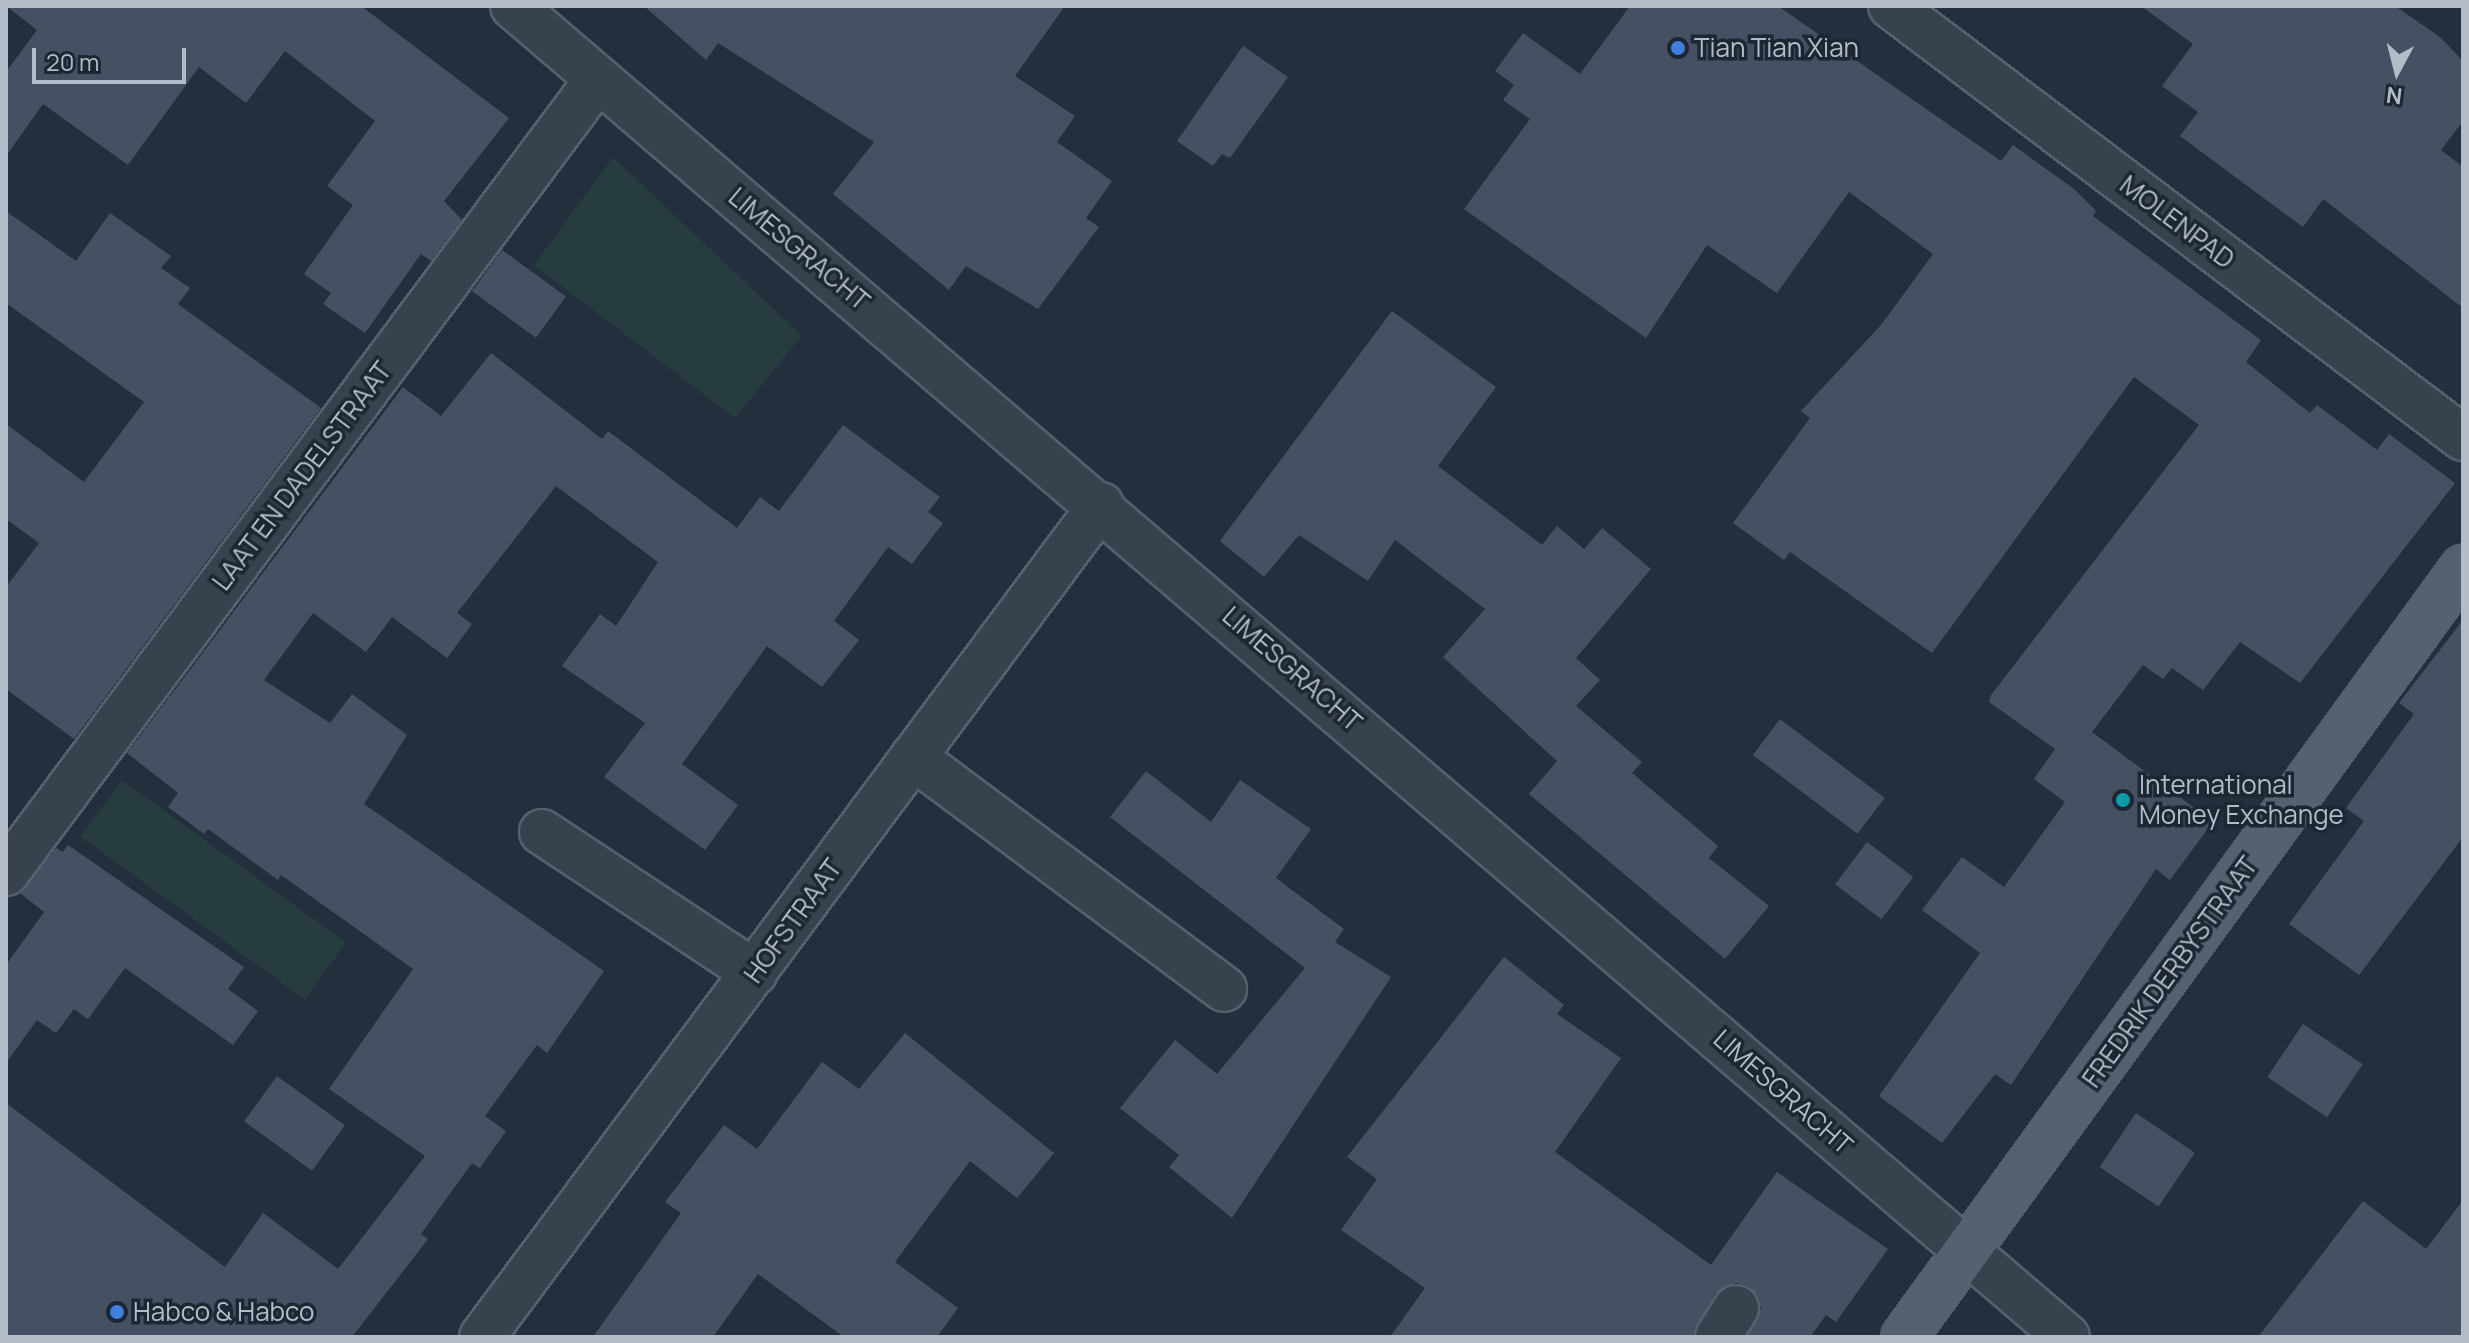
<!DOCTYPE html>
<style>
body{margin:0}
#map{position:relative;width:2469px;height:1343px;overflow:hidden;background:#242f3e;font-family:Manrope,sans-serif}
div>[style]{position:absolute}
.green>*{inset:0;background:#263c3f;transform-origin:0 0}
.building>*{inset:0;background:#455162;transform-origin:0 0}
.roads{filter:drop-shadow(2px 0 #565f6c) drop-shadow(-2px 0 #565f6c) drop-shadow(0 2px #565f6c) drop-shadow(0 -2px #565f6c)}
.minor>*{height:44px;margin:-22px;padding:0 22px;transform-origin:22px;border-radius:22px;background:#38414e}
.major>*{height:44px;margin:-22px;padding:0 22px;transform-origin:22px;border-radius:22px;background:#56606e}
.dots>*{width:22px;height:22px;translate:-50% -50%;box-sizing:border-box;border:4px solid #1d2633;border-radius:50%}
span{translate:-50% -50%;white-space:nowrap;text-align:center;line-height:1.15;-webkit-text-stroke:7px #1d2633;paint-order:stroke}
.poi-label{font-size:26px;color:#b4bcc9}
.left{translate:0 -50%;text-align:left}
.street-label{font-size:26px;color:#b4bcc9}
.frame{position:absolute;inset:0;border:8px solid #b4bcc9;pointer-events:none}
.north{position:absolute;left:2357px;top:32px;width:80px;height:80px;-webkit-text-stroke:6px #1d2633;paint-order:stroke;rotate:187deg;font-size:22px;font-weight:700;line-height:32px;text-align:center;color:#b4bcc9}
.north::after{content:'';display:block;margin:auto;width:28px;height:36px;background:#b4bcc9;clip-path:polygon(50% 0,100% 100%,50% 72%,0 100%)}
.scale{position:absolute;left:32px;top:48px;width:154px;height:36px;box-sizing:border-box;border:4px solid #b4bcc9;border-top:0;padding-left:10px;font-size:24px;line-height:28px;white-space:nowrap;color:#b4bcc9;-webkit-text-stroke:6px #1d2633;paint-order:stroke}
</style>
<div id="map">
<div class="green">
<div style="clip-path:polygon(613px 157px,802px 336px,735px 418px,534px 265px)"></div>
<div style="left:122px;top:780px;width:277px;height:70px;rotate:36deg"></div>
</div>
<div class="building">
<div style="clip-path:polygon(6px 6px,361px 6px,509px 118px,444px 201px,462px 220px,431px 261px,421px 254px,365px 333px,323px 304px,331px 293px,304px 274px,353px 205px,327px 186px,375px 121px,285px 51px,246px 103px,199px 67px,128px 165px,43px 104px,6px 156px,6px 72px,37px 30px)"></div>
<div style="clip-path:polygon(644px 6px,1065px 6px,1015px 76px,1075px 116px,1057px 142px,1112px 181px,1086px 218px,1099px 227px,1038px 309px,966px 266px,949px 290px,833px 194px,874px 142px,718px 43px,706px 60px)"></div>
<div style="clip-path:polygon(1630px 6px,1778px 6px,2001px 161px,2013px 145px,2074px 189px,2096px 211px,2093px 216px,2261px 340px,2246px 362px,2310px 413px,2317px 405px,2377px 450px,2389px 434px,2455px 483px,2300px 683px,2240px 642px,2203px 690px,2172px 668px,2163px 679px,2143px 665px,2092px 732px,2213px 822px,2170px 880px,2156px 869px,2011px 1085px,1995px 1074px,1942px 1143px,1879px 1096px,1980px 953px,1922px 910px,1962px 857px,2004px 887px,2065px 802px,2034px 779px,2055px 749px,1989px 702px,1991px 695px,2199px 425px,2134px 377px,1932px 653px,1790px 552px,1784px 560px,1733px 523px,1810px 418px,1801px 411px,1881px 325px,1933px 254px,1849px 192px,1777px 293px,1707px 245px,1646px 338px,1464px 209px,1530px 119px,1503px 100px,1514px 85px,1495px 71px,1523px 33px,1580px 74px)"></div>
<div style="clip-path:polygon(2141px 6px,2395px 6px,2440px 37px,2463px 61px,2463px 121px,2441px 150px,2463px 167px,2463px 308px,2323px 199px,2303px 227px,2180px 136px,2198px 112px,2162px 86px,2193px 44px)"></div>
<div style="clip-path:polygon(1243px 46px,1288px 77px,1230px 158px,1222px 154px,1213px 166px,1177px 141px)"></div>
<div style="clip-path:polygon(6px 211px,76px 261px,110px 213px,171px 256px,161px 268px,190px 288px,178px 304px,321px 408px,74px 739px,6px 689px,6px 587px,39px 543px,6px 519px,6px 424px,84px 482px,144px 402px,6px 303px)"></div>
<div style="left:502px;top:250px;width:79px;height:51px;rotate:36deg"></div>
<div style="clip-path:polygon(1392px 311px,1496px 387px,1438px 466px,1542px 545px,1557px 526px,1584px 549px,1602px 528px,1651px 569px,1576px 658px,1600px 680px,1576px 706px,1642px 762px,1632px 773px,1718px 846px,1709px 858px,1769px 906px,1725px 959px,1529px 794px,1557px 761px,1443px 657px,1485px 609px,1395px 540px,1368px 581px,1299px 535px,1264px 577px,1220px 541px)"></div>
<div style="clip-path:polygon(491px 353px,602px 439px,608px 431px,737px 528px,760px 497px,779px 511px,843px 425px,940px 497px,928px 512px,943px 523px,912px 564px,888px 547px,834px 621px,859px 640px,822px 687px,767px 646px,682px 764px,738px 805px,705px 850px,604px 777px,645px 723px,562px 666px,600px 614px,616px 626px,658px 562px,556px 486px,457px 613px,472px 624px,447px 658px,392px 617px,366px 652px,313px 613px,264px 680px,330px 723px,352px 694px,407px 735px,364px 804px,604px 971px,547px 1053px,537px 1045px,485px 1116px,506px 1131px,480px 1168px,472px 1163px,421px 1234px,428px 1239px,352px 1337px,6px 1337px,6px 1103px,225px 1267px,263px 1213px,338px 1269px,425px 1156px,329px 1089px,413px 969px,281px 875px,278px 880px,208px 829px,204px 834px,168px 807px,178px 793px,127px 753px,403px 387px,441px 416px)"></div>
<div style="clip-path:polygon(2463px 620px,2463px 837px,2359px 975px,2289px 924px,2364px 821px,2346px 808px,2414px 714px,2399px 703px)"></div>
<div style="left:1780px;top:719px;width:131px;height:45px;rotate:37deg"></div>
<div style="clip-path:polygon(1146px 771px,1211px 822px,1240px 780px,1311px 829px,1276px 878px,1344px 929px,1335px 942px,1391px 977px,1232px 1218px,1169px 1167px,1179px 1155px,1120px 1108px,1175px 1040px,1217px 1074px,1305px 968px,1110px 817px)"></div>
<div style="left:1867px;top:842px;width:58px;height:53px;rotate:37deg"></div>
<div style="clip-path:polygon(68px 845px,244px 967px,228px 989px,258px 1011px,233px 1045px,125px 968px,88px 1019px,74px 1009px,56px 1033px,37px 1020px,6px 1063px,6px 965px,44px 912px,20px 893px,56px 848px,63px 852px)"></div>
<div style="clip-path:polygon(1504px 957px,1564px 1005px,1557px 1014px,1621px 1058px,1555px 1152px,1711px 1265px,1777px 1172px,1888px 1249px,1836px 1322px,1826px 1315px,1810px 1337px,1747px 1337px,1761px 1308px,1750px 1287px,1736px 1283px,1715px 1295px,1693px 1337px,1390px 1337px,1425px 1288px,1341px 1230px,1377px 1179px,1347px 1157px)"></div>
<div style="left:2303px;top:1024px;width:72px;height:64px;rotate:34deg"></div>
<div style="clip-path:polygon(905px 1033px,1054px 1153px,1017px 1198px,970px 1161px,895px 1262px,958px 1308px,937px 1337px,844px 1337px,758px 1274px,713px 1337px,593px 1337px,681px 1213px,665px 1202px,724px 1125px,757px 1149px,822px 1062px,859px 1089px)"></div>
<div style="left:277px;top:1076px;width:84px;height:56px;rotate:36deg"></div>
<div style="left:2136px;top:1113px;width:71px;height:65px;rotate:34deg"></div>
<div style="clip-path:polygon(2463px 1200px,2463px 1337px,2258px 1337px,2363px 1201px,2426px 1249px)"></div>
</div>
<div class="roads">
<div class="minor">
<div style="left:513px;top:6px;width:2046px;rotate:40.58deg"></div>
<div style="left:1891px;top:6px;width:717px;rotate:37.06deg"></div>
<div style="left:913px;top:757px;width:388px;rotate:36.7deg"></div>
<div style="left:542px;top:832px;width:255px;rotate:33.5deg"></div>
<div style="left:6px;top:873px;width:990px;rotate:-53.29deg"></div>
<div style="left:482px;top:1337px;width:1037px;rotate:-53.35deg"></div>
<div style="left:1718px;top:1337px;width:34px;rotate:-58deg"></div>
</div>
<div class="major">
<div style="left:1904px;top:1337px;width:951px;rotate:-53.99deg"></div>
</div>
</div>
<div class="dots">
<div style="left:1678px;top:48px;background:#3f7fe0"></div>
<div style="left:2123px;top:800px;background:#0f9aa8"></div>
<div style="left:117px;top:1312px;background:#3f7fe0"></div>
</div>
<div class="poi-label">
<span class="left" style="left:1694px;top:48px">Tian Tian Xian</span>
<span class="left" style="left:2139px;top:800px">International<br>Money Exchange</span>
<span class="left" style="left:133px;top:1312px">Habco &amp; Habco</span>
</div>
<div class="street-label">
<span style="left:2177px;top:222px;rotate:37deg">MOLENPAD</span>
<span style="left:799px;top:249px;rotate:40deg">LIMESGRACHT</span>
<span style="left:302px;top:476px;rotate:-53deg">LAAT EN DADELSTRAAT</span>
<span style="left:1292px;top:669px;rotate:41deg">LIMESGRACHT</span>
<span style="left:793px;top:921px;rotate:-54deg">HOFSTRAAT</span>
<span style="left:2170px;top:972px;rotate:-54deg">FREDRIK DERBYSTRAAT</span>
<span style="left:1783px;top:1092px;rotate:41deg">LIMESGRACHT</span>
</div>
<div class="frame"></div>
<div class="north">N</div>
<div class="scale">20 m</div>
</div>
